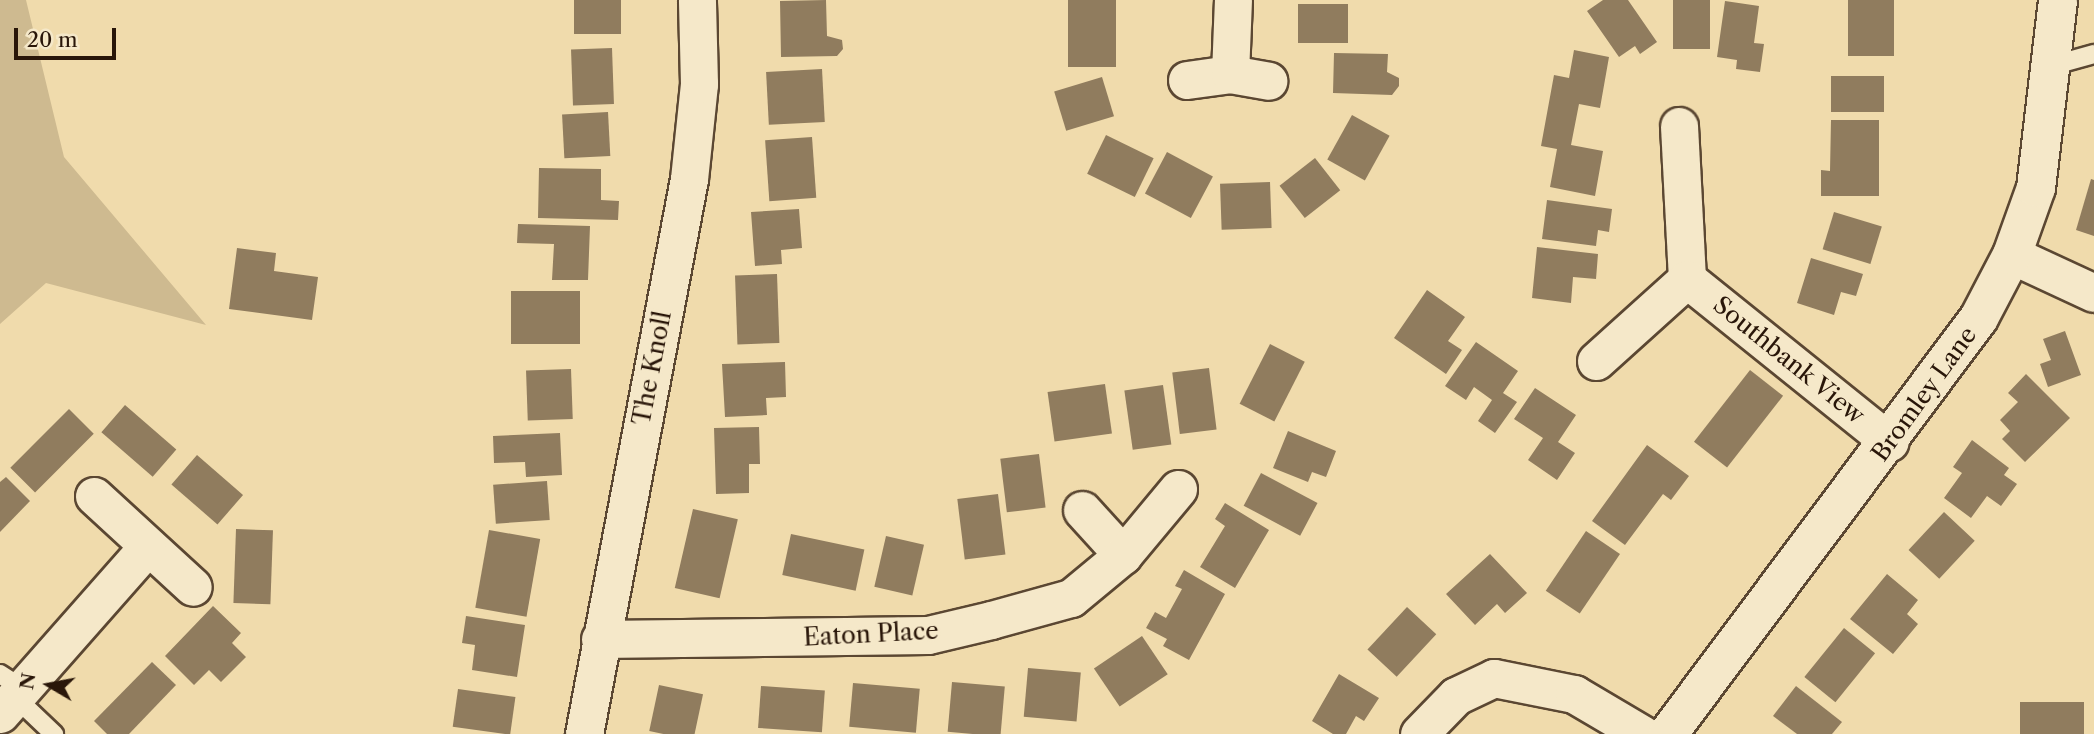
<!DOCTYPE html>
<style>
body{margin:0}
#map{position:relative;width:2094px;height:734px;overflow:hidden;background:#f0dbac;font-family:"Libre Caslon Text",serif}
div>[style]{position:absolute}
.green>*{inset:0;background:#ceba90}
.building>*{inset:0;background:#907c5e;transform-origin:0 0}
.roads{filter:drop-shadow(2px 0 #5b4732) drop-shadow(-2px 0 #5b4732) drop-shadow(0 2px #5b4732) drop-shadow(0 -2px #5b4732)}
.service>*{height:18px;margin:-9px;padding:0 9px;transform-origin:9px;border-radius:9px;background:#f5e8c9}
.minor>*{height:37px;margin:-18.5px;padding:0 18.5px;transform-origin:18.5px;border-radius:18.5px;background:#f5e8c9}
.tertiary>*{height:38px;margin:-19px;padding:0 19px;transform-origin:19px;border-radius:19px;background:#f5e8c9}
span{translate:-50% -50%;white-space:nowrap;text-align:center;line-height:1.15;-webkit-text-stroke:5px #f5e8c9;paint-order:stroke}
.street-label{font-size:24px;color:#291609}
.north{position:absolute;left:14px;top:650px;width:70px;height:70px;-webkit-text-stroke:5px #f5e8c9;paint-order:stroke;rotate:280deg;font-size:19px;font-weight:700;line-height:28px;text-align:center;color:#291609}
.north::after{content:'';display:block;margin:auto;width:24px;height:32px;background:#291609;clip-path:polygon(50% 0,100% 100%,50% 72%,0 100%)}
.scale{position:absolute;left:14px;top:28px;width:102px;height:32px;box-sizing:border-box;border:4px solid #291609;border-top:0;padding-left:9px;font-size:21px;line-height:24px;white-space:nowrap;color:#291609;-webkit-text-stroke:5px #f5e8c9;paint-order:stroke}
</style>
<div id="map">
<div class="green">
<div style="clip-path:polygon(0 0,26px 0,64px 157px,206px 325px,46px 283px,0 324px)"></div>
</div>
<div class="building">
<div style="left:574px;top:0;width:47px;height:34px"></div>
<div style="clip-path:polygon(826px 0,827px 36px,842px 40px,843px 49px,837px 56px,781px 57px,780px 1px)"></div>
<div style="left:1068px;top:0;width:48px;height:67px"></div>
<div style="clip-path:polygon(1603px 0,1628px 0,1657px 42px,1640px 54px,1635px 46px,1619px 57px,1587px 11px)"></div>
<div style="left:1673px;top:0;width:37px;height:49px"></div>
<div style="left:1848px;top:0;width:46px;height:56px"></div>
<div style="clip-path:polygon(1725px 1px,1759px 6px,1754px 43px,1764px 44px,1760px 72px,1736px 69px,1737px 60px,1717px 57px)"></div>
<div style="left:1298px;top:4px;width:50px;height:39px"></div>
<div style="left:612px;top:48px;width:56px;height:41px;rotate:88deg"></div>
<div style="clip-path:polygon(1574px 50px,1609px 57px,1600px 108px,1579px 104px,1571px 145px,1603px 151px,1595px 196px,1550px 187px,1557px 149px,1541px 146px,1554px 75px,1569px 78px)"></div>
<div style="clip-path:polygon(1334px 53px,1388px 54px,1387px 72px,1399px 78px,1399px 86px,1392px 95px,1333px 93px)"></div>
<div style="left:822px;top:69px;width:53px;height:56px;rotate:87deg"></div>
<div style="left:1831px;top:76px;width:53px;height:36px"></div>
<div style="left:1102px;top:77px;width:41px;height:50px;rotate:73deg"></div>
<div style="left:608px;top:112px;width:44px;height:46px;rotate:87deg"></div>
<div style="left:1352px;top:115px;width:43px;height:51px;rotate:29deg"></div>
<div style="clip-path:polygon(1831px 120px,1879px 120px,1879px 196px,1821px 196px,1821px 170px,1830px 171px)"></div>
<div style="left:1106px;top:135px;width:53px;height:43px;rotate:26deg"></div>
<div style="left:812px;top:137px;width:61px;height:47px;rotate:86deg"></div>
<div style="left:1167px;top:152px;width:52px;height:47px;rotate:28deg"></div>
<div style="left:1315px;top:158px;width:41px;height:45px;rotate:52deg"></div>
<div style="clip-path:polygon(539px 168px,601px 169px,601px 200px,619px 201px,618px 220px,538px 218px)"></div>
<div style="clip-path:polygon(2091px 179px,2094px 180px,2094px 236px,2076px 230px)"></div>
<div style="left:1270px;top:182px;width:46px;height:50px;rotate:88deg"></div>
<div style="clip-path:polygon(1547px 200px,1612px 209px,1609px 232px,1598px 230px,1596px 246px,1542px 239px)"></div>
<div style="clip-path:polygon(799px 209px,802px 248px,781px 250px,782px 264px,755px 266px,751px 212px)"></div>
<div style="left:1834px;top:212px;width:50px;height:39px;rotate:17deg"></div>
<div style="clip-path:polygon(518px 224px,590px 226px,588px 280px,552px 280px,554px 244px,517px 243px)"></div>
<div style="clip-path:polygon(1537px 247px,1598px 254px,1596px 279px,1573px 277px,1571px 303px,1532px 298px)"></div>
<div style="clip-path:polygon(237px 248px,276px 253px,274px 271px,318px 277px,312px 320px,229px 309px)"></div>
<div style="clip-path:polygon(1811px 258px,1863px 274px,1856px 296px,1841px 292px,1834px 315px,1797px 303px)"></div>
<div style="left:777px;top:274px;width:69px;height:42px;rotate:88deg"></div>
<div style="clip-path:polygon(1427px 290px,1465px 317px,1448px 341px,1462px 350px,1446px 374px,1394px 338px)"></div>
<div style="left:511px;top:291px;width:69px;height:53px"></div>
<div style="clip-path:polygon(2065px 331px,2081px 375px,2048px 387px,2040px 364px,2051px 360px,2043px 339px)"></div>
<div style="clip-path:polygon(1476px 342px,1518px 371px,1503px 393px,1517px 402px,1495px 433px,1478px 421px,1492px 400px,1474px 387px,1466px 400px,1445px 386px)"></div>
<div style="left:1270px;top:344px;width:39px;height:67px;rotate:27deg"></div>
<div style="clip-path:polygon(785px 362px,786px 397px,766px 398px,767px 415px,725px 417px,722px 364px)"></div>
<div style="left:1209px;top:368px;width:62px;height:37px;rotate:83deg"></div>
<div style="left:571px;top:369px;width:50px;height:45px;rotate:88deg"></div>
<div style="left:1750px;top:370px;width:42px;height:91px;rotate:38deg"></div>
<div style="clip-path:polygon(2026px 374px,2070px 418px,2025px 462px,2002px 439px,2010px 431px,2000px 420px,2018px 402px,2008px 393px)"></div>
<div style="left:1105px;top:384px;width:50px;height:58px;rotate:82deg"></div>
<div style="left:1163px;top:385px;width:60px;height:39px;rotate:82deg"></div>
<div style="clip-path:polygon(1535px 388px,1576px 415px,1558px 442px,1575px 453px,1557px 480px,1528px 460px,1543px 438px,1514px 419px)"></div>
<div style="left:125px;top:405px;width:68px;height:36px;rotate:41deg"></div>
<div style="left:69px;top:409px;width:35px;height:83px;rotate:45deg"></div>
<div style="clip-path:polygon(759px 427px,760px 464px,749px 464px,749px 493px,716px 494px,714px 428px)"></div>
<div style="clip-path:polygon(1288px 431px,1336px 451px,1326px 477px,1312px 472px,1308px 482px,1273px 468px)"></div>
<div style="clip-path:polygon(560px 433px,562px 475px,526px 477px,525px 462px,494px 463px,493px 436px)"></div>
<div style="clip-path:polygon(1972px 440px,2009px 468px,2004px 475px,2017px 484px,2001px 506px,1987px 496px,1971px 518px,1944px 498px,1962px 473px,1953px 467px)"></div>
<div style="clip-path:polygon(1647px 445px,1689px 476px,1671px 500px,1663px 494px,1625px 545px,1592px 521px)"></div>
<div style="left:1039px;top:454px;width:54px;height:39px;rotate:83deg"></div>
<div style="left:197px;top:455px;width:61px;height:39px;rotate:41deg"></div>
<div style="left:1261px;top:473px;width:64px;height:37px;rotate:28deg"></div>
<div style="clip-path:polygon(6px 477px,30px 501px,0 532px,0 482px)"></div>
<div style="left:547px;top:481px;width:39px;height:54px;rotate:86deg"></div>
<div style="left:998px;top:494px;width:61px;height:41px;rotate:83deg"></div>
<div style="clip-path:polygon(1225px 503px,1269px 530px,1235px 588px,1200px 567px,1225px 526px,1215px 519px)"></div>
<div style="left:693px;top:509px;width:46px;height:81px;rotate:13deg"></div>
<div style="left:1944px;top:512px;width:42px;height:52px;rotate:43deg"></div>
<div style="left:236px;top:529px;width:37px;height:74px;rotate:2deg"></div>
<div style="left:489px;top:530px;width:52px;height:79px;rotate:10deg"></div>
<div style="left:1586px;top:531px;width:41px;height:72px;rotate:34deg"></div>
<div style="left:791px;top:534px;width:75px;height:42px;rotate:12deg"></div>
<div style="left:886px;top:536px;width:39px;height:52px;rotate:13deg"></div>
<div style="clip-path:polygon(1490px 554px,1527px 593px,1505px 613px,1497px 604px,1475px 625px,1446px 594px)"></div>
<div style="clip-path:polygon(1184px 570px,1225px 594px,1189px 660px,1163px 646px,1167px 639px,1146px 628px,1155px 612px,1166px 618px,1182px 589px,1175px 586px)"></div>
<div style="clip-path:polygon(1887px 574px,1918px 600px,1907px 614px,1918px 624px,1893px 654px,1850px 619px)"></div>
<div style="clip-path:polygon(213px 606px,241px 633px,232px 643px,246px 657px,221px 682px,209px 670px,194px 685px,165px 656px)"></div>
<div style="left:1407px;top:607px;width:40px;height:58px;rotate:43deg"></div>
<div style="clip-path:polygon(466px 616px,525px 625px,517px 677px,472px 670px,475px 645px,462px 643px)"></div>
<div style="left:1844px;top:628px;width:40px;height:63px;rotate:39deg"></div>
<div style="left:1142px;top:636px;width:46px;height:58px;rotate:56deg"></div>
<div style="clip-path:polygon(152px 662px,176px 685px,129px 734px,107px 734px,94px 721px)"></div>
<div style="left:1028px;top:668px;width:53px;height:49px;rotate:5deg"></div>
<div style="clip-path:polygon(1339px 674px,1379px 698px,1364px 721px,1356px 716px,1346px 734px,1333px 734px,1312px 721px)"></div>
<div style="left:952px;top:682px;width:53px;height:50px;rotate:5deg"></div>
<div style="left:853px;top:683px;width:67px;height:44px;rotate:5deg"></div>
<div style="left:659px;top:685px;width:45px;height:47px;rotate:12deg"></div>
<div style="left:761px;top:686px;width:64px;height:42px;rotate:4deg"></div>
<div style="clip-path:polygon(1796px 686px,1842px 722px,1832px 734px,1797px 734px,1773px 716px)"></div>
<div style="left:458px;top:689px;width:58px;height:38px;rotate:8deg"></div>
<div style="left:2084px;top:702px;width:32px;height:64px;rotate:90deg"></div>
</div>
<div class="roads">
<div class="service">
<div style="left:2051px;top:66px;width:45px;rotate:-15.6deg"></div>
<div style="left:0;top:674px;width:27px;rotate:33deg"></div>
<div style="left:15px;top:697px;width:54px;rotate:43.5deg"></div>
</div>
<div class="minor">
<div style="left:1230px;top:74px;width:74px;rotate:-87.7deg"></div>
<div style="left:1187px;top:80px;width:43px;rotate:-7.9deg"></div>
<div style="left:1230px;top:74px;width:39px;rotate:10deg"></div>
<div style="left:1679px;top:126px;width:153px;rotate:87deg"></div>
<div style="left:2012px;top:255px;width:90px;rotate:24.9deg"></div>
<div style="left:1596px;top:361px;width:122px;rotate:-42deg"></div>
<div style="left:1687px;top:279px;width:260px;rotate:38.8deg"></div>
<div style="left:94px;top:496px;width:134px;rotate:42.6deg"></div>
<div style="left:1082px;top:510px;width:61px;rotate:47.7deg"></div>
<div style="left:600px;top:639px;width:328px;rotate:-0.7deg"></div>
<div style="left:928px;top:635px;width:65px;rotate:-13.4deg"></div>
<div style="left:991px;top:620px;width:83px;rotate:-15.4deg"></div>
<div style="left:1071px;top:598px;width:67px;rotate:-39.6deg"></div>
<div style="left:1123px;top:555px;width:86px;rotate:-50.2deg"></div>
<div style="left:0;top:714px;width:222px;rotate:-48.6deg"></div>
<div style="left:584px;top:734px;width:565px;rotate:-79.29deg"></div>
<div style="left:689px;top:179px;width:96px;rotate:-84deg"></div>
<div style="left:699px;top:84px;width:84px;rotate:-91.4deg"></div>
<div style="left:1419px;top:734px;width:53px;rotate:-45.8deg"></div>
<div style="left:1456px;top:696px;width:42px;rotate:-25.3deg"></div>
<div style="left:1494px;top:678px;width:82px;rotate:11.3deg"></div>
<div style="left:1574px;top:694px;width:79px;rotate:30.5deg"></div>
</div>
<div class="tertiary">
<div style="left:1668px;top:734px;width:519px;rotate:-53.22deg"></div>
<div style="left:1979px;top:318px;width:71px;rotate:-62.4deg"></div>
<div style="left:2012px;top:255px;width:71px;rotate:-70.3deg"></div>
<div style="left:2036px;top:188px;width:189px;rotate:-83.3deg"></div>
</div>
</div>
<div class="street-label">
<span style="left:1789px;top:360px;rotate:39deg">Southbank View</span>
<span style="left:652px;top:368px;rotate:-79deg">The Knoll</span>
<span style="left:1924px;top:394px;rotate:-54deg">Bromley Lane</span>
<span style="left:871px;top:634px;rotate:-3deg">Eaton Place</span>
</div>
<div class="north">N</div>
<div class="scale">20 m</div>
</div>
